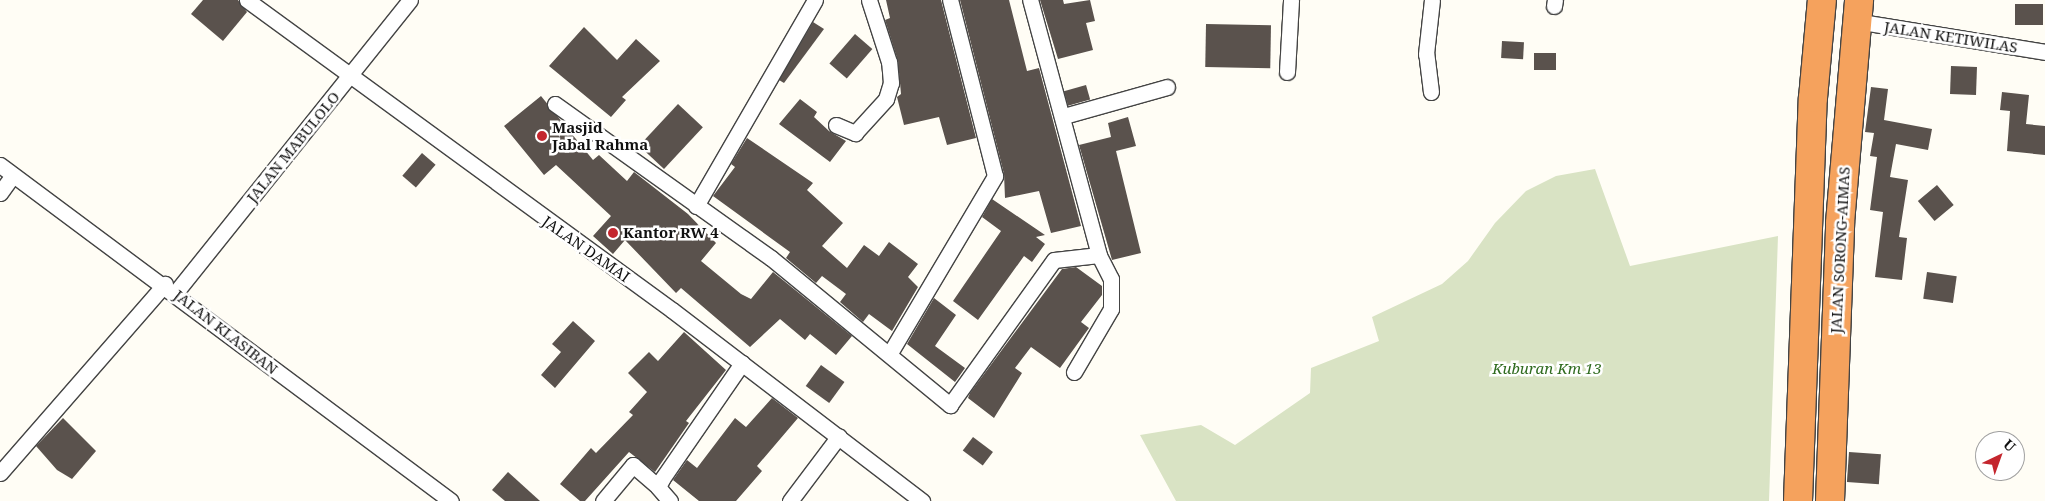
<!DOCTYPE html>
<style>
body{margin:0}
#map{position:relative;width:2045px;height:501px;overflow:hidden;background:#fffdf5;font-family:"Noto Serif",serif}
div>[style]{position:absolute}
.cemetery>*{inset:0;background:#d9e3c4}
.building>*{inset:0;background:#5a524d;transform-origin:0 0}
.roads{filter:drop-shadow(1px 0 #444) drop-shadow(-1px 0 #444) drop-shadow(0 1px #444) drop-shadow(0 -1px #444)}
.street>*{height:15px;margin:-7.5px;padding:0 7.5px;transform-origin:7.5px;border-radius:7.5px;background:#fff}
.highway>*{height:28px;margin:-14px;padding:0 14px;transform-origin:14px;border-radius:14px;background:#f5a25d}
.dots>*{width:14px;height:14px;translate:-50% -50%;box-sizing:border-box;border:2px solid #fff;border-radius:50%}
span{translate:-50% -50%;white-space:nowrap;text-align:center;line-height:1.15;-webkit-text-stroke:5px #fff;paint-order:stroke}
.street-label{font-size:15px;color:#111}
.poi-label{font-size:15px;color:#111;font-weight:700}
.left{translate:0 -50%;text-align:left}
.park-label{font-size:15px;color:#2f6b1f;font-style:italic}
.north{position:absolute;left:1975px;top:431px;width:50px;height:50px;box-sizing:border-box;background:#fff;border:1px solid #a0a0a0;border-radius:50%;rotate:42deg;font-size:14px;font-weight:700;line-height:20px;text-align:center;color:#111}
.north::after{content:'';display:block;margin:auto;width:18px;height:22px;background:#c4262e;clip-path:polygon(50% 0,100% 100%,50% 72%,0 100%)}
</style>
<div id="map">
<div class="cemetery">
<div style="clip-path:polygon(1595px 169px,1630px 266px,1778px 236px,1769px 501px,1176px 501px,1140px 435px,1201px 425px,1235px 445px,1310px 393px,1311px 368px,1379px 341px,1372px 317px,1442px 284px,1468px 261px,1495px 223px,1526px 191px,1556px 176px)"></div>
</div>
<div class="building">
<div style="clip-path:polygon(203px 0,238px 0,247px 12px,223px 41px,191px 14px)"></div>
<div style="clip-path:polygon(886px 0,941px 0,976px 138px,947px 145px,939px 117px,904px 125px,897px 97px,901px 94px,898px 61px,885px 20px,890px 18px)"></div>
<div style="clip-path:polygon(960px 0,1009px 0,1027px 71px,1039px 68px,1081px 226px,1051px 233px,1039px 191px,1005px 198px,1004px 174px)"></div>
<div style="clip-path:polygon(1040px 0,1063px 0,1064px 4px,1090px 0,1095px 21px,1086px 23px,1093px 50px,1058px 59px)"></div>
<div style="left:2015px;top:4px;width:28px;height:21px"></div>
<div style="clip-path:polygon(813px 22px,824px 29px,784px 83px,779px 80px)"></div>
<div style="left:1206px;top:24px;width:65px;height:43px;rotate:1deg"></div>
<div style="clip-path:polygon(584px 27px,617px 60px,636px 39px,660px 61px,622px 97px,626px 100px,611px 117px,549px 66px)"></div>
<div style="left:855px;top:34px;width:23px;height:39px;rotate:41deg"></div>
<div style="left:1502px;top:41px;width:22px;height:17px;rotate:3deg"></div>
<div style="left:1534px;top:53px;width:22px;height:17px"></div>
<div style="left:1951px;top:66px;width:26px;height:28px;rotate:2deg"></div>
<div style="left:1086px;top:85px;width:15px;height:23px;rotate:74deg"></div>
<div style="clip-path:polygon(1871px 87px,1888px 89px,1884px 120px,1932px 129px,1928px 150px,1896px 144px,1890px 177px,1908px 180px,1899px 237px,1907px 238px,1902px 280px,1875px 277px,1883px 212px,1870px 210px,1877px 157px,1870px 156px,1874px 133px,1865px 132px)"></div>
<div style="clip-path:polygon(2002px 92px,2029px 95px,2026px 124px,2045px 126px,2045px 155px,2007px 151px,2010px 111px,2000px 110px)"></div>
<div style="clip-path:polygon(541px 96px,593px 160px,599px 155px,627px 181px,634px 172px,688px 214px,716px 243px,701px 261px,741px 294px,751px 299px,773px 272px,852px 336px,836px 355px,810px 334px,805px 340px,780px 319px,750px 347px,681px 288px,676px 293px,625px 240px,613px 254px,593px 236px,611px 216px,556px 165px,544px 175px,504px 126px)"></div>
<div style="clip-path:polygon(800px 99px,817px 112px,814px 117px,829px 131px,846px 141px,830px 162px,779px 124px)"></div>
<div style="left:678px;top:104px;width:34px;height:57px;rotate:43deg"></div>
<div style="clip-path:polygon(1128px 117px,1136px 146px,1116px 151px,1141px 253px,1112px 260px,1079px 145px,1111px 137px,1108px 123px)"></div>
<div style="clip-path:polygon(747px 138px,813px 183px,807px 190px,843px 223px,822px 246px,847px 268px,864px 245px,879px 256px,889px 242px,918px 264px,908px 277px,918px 287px,892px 331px,869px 314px,863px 322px,840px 302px,846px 294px,822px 276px,816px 283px,786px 258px,790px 252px,713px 196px,735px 167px,731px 164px)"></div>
<div style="left:422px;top:153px;width:18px;height:30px;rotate:41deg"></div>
<div style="left:1937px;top:185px;width:26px;height:25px;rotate:50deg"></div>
<div style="clip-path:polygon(992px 199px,1045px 235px,1036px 237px,1045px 244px,1032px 262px,1024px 256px,978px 320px,953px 301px,1001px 231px,982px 217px)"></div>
<div style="clip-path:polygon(1076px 267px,1102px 286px,1102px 295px,1081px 322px,1089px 328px,1060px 368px,1031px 347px,1015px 368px,1022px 373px,994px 418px,968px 398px,970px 393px,1062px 269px)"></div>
<div style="left:1927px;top:272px;width:30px;height:27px;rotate:8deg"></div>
<div style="clip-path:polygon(934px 298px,956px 315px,935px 346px,965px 368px,955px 382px,907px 344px)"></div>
<div style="clip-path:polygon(573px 321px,595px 341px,555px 388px,541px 375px,561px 352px,552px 344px)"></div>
<div style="clip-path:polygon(684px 332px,726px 370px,686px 421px,689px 423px,655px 472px,629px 452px,585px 501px,580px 501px,560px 484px,591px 448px,596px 453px,633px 415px,629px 412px,647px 392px,628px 373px,649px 352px,658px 361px)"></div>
<div style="left:821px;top:365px;width:29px;height:26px;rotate:36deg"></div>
<div style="clip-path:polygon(772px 398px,798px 418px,757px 466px,762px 471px,736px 501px,699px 501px,673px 480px,687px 460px,697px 468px,735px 418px,746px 427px)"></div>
<div style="clip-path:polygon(63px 418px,96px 451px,72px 479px,57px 470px,36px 446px)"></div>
<div style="left:973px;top:437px;width:25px;height:17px;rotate:37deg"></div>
<div style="left:1849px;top:452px;width:32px;height:30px;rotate:4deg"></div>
<div style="clip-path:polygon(508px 472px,540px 501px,505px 501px,492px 490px)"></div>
</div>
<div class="roads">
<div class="street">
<div style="left:247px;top:0;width:526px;rotate:36.11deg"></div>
<div style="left:672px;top:310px;width:315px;rotate:37.4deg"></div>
<div style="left:1554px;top:6px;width:6px;rotate:-81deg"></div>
<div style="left:1856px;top:21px;width:192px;rotate:9.3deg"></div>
<div style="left:1287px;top:72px;width:72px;rotate:-86.8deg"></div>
<div style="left:1431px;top:92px;width:38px;rotate:-97deg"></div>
<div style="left:1426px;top:54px;width:54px;rotate:-83.7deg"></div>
<div style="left:555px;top:104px;width:265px;rotate:35.5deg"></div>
<div style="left:771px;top:258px;width:232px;rotate:39.4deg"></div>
<div style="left:950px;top:405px;width:178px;rotate:-54.4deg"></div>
<div style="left:1054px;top:260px;width:45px;rotate:-6.3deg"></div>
<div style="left:1099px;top:255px;width:264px;rotate:-105.1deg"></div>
<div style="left:1064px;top:116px;width:107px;rotate:-15.7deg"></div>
<div style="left:836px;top:125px;width:21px;rotate:23deg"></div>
<div style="left:855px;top:133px;width:46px;rotate:-47.6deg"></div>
<div style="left:886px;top:99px;width:17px;rotate:-73deg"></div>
<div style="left:891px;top:83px;width:21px;rotate:-95deg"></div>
<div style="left:889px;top:62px;width:65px;rotate:-107.9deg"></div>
<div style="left:0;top:165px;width:562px;rotate:36.69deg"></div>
<div style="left:0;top:193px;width:22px;rotate:-54deg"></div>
<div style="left:696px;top:206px;width:238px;rotate:-60deg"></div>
<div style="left:176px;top:292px;width:374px;rotate:-51.3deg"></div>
<div style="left:890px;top:353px;width:206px;rotate:-59.3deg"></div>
<div style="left:995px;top:176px;width:182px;rotate:-104.3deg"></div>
<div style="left:1074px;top:372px;width:73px;rotate:-59.6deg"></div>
<div style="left:1111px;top:309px;width:30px;rotate:-90deg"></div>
<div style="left:1111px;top:279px;width:27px;rotate:-117deg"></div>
<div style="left:0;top:473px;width:251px;rotate:-48.9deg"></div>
<div style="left:603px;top:501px;width:47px;rotate:-50.2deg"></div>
<div style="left:633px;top:465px;width:33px;rotate:41deg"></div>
<div style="left:670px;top:501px;width:18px;rotate:-131deg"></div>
<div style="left:658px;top:487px;width:9px;rotate:-63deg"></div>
<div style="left:662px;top:479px;width:141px;rotate:-55.4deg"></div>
<div style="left:790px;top:501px;width:81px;rotate:-53deg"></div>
</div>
<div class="highway">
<div style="left:1798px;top:501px;width:403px;rotate:-87.9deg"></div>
<div style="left:1813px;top:98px;width:98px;rotate:-84.8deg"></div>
<div style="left:1830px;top:501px;width:278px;rotate:-87.9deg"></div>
<div style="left:1840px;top:223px;width:224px;rotate:-85.1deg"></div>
</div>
</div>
<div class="dots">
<div style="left:542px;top:136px;background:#c4262e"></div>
<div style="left:613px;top:233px;background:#c4262e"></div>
</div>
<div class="street-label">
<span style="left:1951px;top:37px;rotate:9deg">JALAN KETIWILAS</span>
<span style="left:293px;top:147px;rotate:-51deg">JALAN MABULOLO</span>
<span style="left:586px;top:249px;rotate:35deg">JALAN DAMAI</span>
<span style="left:1840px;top:250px;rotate:-87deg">JALAN SORONG-AIMAS</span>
<span style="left:226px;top:332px;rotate:38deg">JALAN KLASIBAN</span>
</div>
<div class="poi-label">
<span class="left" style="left:552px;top:136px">Masjid<br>Jabal Rahma</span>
<span class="left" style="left:623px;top:233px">Kantor RW 4</span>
</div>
<div class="park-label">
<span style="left:1547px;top:369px">Kuburan Km 13</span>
</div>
<div class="north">U</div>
</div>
